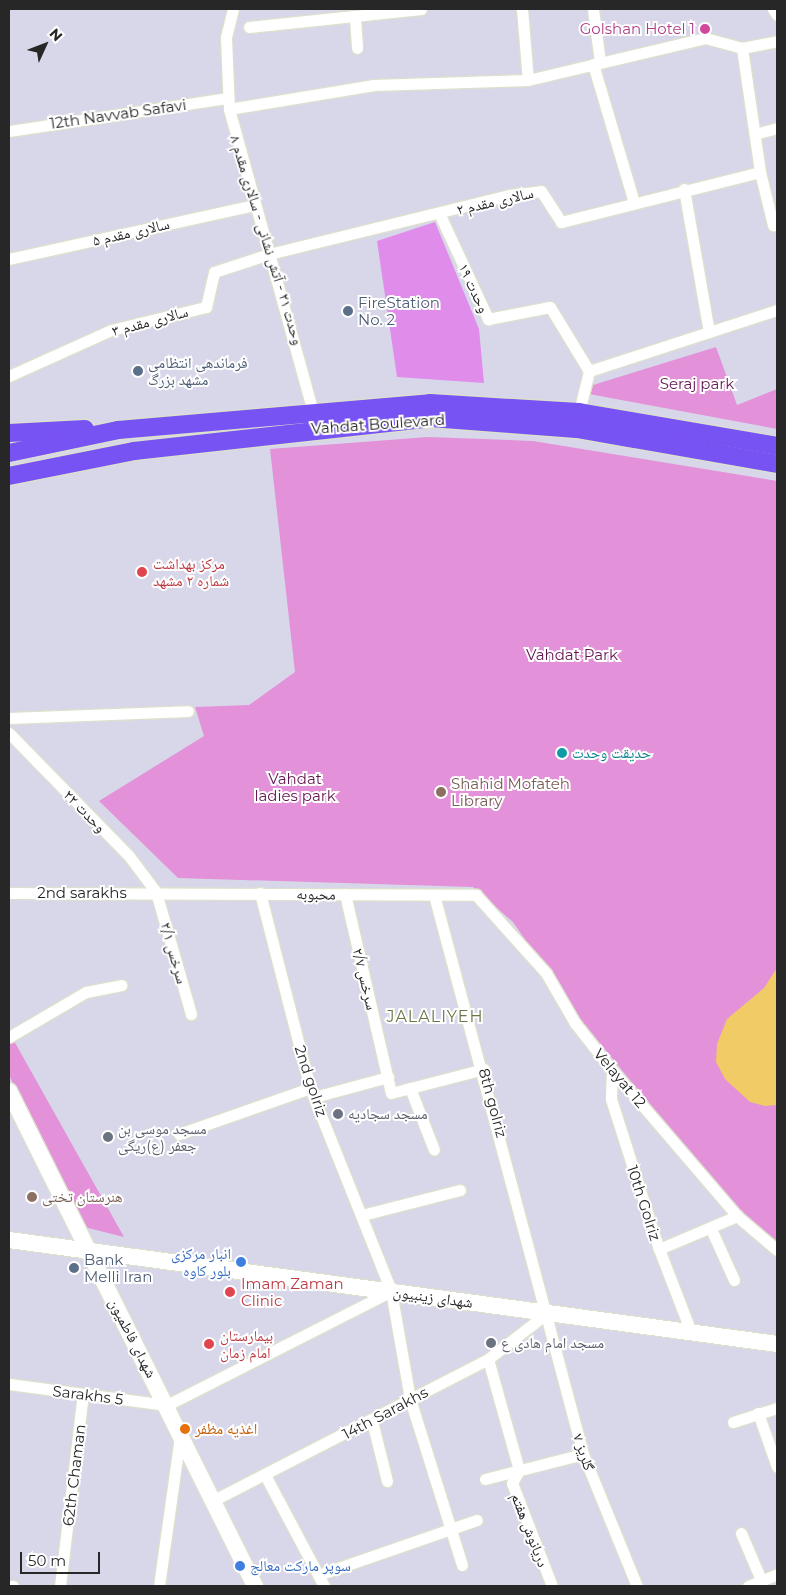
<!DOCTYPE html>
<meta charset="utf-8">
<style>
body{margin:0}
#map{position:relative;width:786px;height:1595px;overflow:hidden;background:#d8d7ea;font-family:Montserrat,"Noto Naskh Arabic",sans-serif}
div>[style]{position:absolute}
.green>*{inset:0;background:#e391d9}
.pitch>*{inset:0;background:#e08ceb}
.water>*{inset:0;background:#f1cb65}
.roads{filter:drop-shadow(1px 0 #dbe1cc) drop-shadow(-1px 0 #dbe1cc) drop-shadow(0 1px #dbe1cc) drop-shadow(0 -1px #dbe1cc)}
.street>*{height:11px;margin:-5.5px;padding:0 5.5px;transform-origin:5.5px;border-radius:5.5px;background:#fff}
.secondary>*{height:16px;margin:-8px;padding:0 8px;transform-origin:8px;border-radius:8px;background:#fff}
.primary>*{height:18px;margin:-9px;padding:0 9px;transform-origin:9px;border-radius:9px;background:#7853f3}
.dots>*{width:14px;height:14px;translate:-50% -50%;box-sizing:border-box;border:2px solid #fff;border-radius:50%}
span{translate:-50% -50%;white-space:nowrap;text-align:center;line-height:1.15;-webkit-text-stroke:4px #fff;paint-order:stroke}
.hotel-label{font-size:15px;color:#b23c85}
.right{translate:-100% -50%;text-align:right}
.street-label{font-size:15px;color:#272727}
.service-label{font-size:15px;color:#4e5e75}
.left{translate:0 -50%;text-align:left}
.park-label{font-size:15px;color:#631750}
.health-label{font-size:15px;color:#be3a42}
.culture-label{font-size:15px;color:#0d838f}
.education-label{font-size:15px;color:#785e54}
.worship-label{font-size:15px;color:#5b616d}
.shop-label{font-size:15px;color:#366cbe}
.food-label{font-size:15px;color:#c56008}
.neighbourhood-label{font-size:16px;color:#6a7847;letter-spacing:1px}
.frame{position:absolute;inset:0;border:10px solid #272727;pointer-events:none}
.north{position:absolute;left:20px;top:20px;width:50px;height:50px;-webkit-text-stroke:4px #fff;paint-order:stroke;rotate:47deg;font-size:14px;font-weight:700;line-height:20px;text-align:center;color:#272727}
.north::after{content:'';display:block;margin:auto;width:18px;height:22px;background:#272727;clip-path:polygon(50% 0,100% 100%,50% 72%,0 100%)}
.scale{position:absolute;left:20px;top:1552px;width:80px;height:22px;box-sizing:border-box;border:2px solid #272727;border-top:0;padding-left:6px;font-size:15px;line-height:18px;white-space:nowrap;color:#272727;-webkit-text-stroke:4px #fff;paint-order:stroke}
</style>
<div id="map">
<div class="green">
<div style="clip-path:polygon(716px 347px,737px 405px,777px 389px,777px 429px,589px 394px,593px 385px)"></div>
<div style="clip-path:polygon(428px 437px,533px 441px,777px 481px,777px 1243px,722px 1193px,577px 1015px,513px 922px,473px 887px,178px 878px,99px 801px,204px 736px,195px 707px,249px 705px,295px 672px,270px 449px)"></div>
<div style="clip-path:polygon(9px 1032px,124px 1237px,84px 1227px,9px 1075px)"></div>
</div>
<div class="pitch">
<div style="clip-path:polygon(435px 222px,479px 329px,484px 383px,397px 377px,377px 241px)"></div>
</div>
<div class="water">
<div style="clip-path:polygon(777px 968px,777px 1105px,765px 1106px,750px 1102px,725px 1079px,716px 1062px,717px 1044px,727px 1019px,764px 988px)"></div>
</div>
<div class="roads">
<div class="street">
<div style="left:233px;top:9px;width:30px;rotate:104deg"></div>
<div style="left:226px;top:38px;width:71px;rotate:87.6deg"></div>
<div style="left:229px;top:109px;width:313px;rotate:74.5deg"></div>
<div style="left:522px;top:9px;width:71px;rotate:85.2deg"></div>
<div style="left:593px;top:9px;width:53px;rotate:82.5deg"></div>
<div style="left:773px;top:9px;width:7px;rotate:56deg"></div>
<div style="left:355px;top:18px;width:30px;rotate:86deg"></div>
<div style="left:249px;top:27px;width:173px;rotate:-6deg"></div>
<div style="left:742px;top:48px;width:125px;rotate:81.7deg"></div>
<div style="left:760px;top:172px;width:55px;rotate:76.2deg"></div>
<div style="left:593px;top:64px;width:144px;rotate:73.5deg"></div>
<div style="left:229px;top:109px;width:147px;rotate:-9.4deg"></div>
<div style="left:374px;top:85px;width:154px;rotate:-1.9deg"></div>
<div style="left:528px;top:80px;width:182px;rotate:-13.3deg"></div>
<div style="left:705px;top:38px;width:38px;rotate:15deg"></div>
<div style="left:742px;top:48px;width:36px;rotate:-11deg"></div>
<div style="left:9px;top:131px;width:221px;rotate:-8.6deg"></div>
<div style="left:755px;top:134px;width:23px;rotate:-15deg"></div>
<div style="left:684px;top:189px;width:145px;rotate:80.1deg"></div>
<div style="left:440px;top:215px;width:115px;rotate:65.2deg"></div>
<div style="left:488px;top:319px;width:63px;rotate:-11deg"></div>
<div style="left:550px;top:307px;width:75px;rotate:58.6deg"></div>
<div style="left:9px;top:259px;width:251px;rotate:-12.4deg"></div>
<div style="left:9px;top:376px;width:112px;rotate:-24.3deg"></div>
<div style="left:111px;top:330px;width:98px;rotate:-13.6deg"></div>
<div style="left:206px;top:307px;width:36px;rotate:-77deg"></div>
<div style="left:214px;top:272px;width:58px;rotate:-18.1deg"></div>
<div style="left:269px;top:254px;width:247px;rotate:-13.8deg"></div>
<div style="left:509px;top:195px;width:32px;rotate:-7deg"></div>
<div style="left:541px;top:191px;width:37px;rotate:57deg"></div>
<div style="left:561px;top:222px;width:205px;rotate:-14.1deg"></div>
<div style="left:579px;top:412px;width:42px;rotate:-76.3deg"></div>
<div style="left:589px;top:371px;width:198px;rotate:-18deg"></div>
<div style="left:9px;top:718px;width:179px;rotate:-2.2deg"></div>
<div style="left:9px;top:733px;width:172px;rotate:45.7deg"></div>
<div style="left:129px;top:856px;width:45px;rotate:53.1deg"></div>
<div style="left:156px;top:892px;width:127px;rotate:74deg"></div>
<div style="left:9px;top:893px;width:467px;rotate:0.2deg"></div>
<div style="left:476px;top:895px;width:105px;rotate:48.1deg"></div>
<div style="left:546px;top:973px;width:58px;rotate:59.9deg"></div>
<div style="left:575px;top:1023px;width:60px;rotate:51.8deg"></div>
<div style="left:612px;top:1070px;width:192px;rotate:49.4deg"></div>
<div style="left:737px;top:1216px;width:52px;rotate:40.4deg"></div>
<div style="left:260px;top:893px;width:201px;rotate:75.6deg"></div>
<div style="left:310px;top:1088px;width:219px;rotate:68.2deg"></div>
<div style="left:391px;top:1291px;width:110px;rotate:80deg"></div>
<div style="left:410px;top:1399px;width:174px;rotate:72.6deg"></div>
<div style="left:345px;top:894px;width:204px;rotate:77deg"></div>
<div style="left:391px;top:1093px;width:96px;rotate:-14.5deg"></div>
<div style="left:434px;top:895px;width:579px;rotate:75.07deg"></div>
<div style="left:583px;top:1454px;width:143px;rotate:67.8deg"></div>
<div style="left:9px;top:1037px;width:89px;rotate:-30.3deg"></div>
<div style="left:86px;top:992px;width:36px;rotate:-11deg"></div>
<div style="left:612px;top:1070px;width:29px;rotate:92deg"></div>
<div style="left:611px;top:1099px;width:157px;rotate:72.3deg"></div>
<div style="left:659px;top:1249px;width:89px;rotate:68.9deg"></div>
<div style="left:410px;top:1088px;width:66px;rotate:68.8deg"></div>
<div style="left:314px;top:1097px;width:77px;rotate:-15.1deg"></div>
<div style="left:179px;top:1134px;width:139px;rotate:-19.3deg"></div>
<div style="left:362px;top:1215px;width:101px;rotate:-14.3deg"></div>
<div style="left:711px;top:1229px;width:56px;rotate:65.7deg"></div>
<div style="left:659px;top:1249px;width:85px;rotate:-22.9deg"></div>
<div style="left:488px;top:1359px;width:115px;rotate:74.4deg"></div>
<div style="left:519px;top:1470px;width:15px;rotate:118deg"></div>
<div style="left:512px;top:1483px;width:110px;rotate:68.8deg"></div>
<div style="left:9px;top:1384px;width:159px;rotate:7.6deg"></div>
<div style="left:167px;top:1405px;width:250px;rotate:-26.9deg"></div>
<div style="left:758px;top:1413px;width:57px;rotate:70.6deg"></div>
<div style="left:372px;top:1421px;width:62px;rotate:76deg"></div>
<div style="left:733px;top:1422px;width:46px;rotate:-17.7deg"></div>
<div style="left:265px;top:1475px;width:126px;rotate:62deg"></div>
<div style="left:485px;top:1479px;width:101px;rotate:-14.3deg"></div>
<div style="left:214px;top:1500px;width:308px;rotate:-27.2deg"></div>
<div style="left:488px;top:1359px;width:75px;rotate:-37.9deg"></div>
<div style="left:741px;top:1533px;width:51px;rotate:66.9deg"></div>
<div style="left:318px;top:1575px;width:168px;rotate:-19.1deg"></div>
<div style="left:9px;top:1586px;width:4px"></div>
<div style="left:60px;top:1586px;width:193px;rotate:-83.2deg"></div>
<div style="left:159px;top:1586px;width:150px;rotate:-82deg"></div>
<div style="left:748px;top:1586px;width:31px;rotate:-22deg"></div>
</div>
<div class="secondary">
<div style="left:9px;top:1091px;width:553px;rotate:63.57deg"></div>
<div style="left:9px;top:1240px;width:775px;rotate:7.71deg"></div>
</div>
<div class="primary">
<div style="left:9px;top:433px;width:76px;rotate:-3deg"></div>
<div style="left:9px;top:453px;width:111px;rotate:-11.9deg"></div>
<div style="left:118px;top:430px;width:313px;rotate:-4.9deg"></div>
<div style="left:430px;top:403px;width:149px;rotate:3.5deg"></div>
<div style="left:579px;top:412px;width:201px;rotate:9.7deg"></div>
<div style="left:9px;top:476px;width:127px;rotate:-11.3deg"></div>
<div style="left:134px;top:451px;width:299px;rotate:-6.3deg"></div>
<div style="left:431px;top:418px;width:146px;rotate:4.3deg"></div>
<div style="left:577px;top:429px;width:203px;rotate:9.9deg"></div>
</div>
</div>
<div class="dots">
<div style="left:705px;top:29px;background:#d1479c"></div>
<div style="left:348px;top:311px;background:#5c6f8a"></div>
<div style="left:138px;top:371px;background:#5c6f8a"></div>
<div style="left:142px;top:572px;background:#e0444e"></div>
<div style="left:562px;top:753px;background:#0f9aa8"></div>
<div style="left:441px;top:792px;background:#8d6e63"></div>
<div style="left:338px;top:1114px;background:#6b7280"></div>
<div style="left:108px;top:1137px;background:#6b7280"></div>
<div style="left:32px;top:1197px;background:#8d6e63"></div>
<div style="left:241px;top:1262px;background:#3f7fe0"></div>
<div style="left:74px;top:1268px;background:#5c6f8a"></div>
<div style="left:230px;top:1292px;background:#e0444e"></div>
<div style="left:491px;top:1343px;background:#6b7280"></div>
<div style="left:209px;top:1344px;background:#e0444e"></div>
<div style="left:185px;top:1429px;background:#e8710a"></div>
<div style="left:240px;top:1566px;background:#3f7fe0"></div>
</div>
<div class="hotel-label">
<span class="right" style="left:695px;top:29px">Golshan Hotel 1</span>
</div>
<div class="street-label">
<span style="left:118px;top:114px;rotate:-8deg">12th Navvab Safavi</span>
<span style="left:495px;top:201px;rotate:-13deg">سالاری مقدم ۲</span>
<span style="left:131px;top:232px;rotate:-13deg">سالاری مقدم ۵</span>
<span style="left:267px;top:240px;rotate:73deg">وحدت ۲۱ - آتش نشانی - سالاری مقدم ۸</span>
<span style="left:474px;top:288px;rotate:65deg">وحدت ۱۹</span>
<span style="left:150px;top:321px;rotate:-15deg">سالاری مقدم ۳</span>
<span style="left:378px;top:424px;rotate:-4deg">Vahdat Boulevard</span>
<span style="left:85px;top:811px;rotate:46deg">وحدت ۲۲</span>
<span style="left:82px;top:893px">2nd sarakhs</span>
<span style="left:316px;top:894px;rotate:1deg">محبوبه</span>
<span style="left:174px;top:953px;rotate:74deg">سرخس ۲/۱</span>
<span style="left:365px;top:979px;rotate:77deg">سرخس ۲/۷</span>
<span style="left:620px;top:1078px;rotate:50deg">Velayat 12</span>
<span style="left:311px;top:1081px;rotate:72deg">2nd golriz</span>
<span style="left:493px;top:1103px;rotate:75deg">8th golriz</span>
<span style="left:644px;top:1203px;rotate:72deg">10th Golriz</span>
<span style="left:433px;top:1297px;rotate:8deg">شهدای زینبیون</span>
<span style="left:133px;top:1338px;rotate:63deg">شهدای فاطمیون</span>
<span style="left:88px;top:1395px;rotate:7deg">Sarakhs 5</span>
<span style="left:385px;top:1413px;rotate:-28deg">14th Sarakhs</span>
<span style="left:584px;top:1452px;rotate:72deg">گلریز ۷</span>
<span style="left:74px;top:1475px;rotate:-83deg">62th Chaman</span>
<span style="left:530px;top:1530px;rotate:69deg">دریانوش هفتم</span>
</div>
<div class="service-label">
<span class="left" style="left:358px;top:311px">FireStation<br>No. 2</span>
<span class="left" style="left:148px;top:371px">فرماندهی انتظامی<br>مشهد بزرگ</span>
<span class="left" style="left:84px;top:1268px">Bank<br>Melli Iran</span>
</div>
<div class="park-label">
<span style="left:697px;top:384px">Seraj park</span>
<span style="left:572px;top:655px">Vahdat Park</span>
<span style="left:295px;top:787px">Vahdat<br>ladies park</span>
</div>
<div class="health-label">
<span class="left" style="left:153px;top:572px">مرکز بهداشت<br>شماره ۲ مشهد</span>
<span class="left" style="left:241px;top:1292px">Imam Zaman<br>Clinic</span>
<span class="left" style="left:220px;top:1344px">بیمارستان<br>امام زمان</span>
</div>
<div class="culture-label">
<span class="left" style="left:572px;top:753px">حدیقت وحدت</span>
</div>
<div class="education-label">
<span class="left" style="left:451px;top:792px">Shahid Mofateh<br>Library</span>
<span class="left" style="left:42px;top:1197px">هنرستان تختی</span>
</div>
<div class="worship-label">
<span class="left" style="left:348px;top:1114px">مسجد سجادیه</span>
<span class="left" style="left:118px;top:1137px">مسجد موسی بن<br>جعفر (ع)ریگی</span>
<span class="left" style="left:501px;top:1343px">مسجد امام هادی ع</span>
</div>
<div class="shop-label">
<span class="right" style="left:231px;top:1262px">انبار مرکزی<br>بلور کاوه</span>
<span class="left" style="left:250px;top:1566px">سوپر مارکت معالج</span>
</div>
<div class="food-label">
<span class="left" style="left:195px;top:1429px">اغذیه مظفر</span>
</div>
<div class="neighbourhood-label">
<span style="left:435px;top:1017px">JALALIYEH</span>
</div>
<div class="frame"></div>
<div class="north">N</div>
<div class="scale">50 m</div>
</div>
